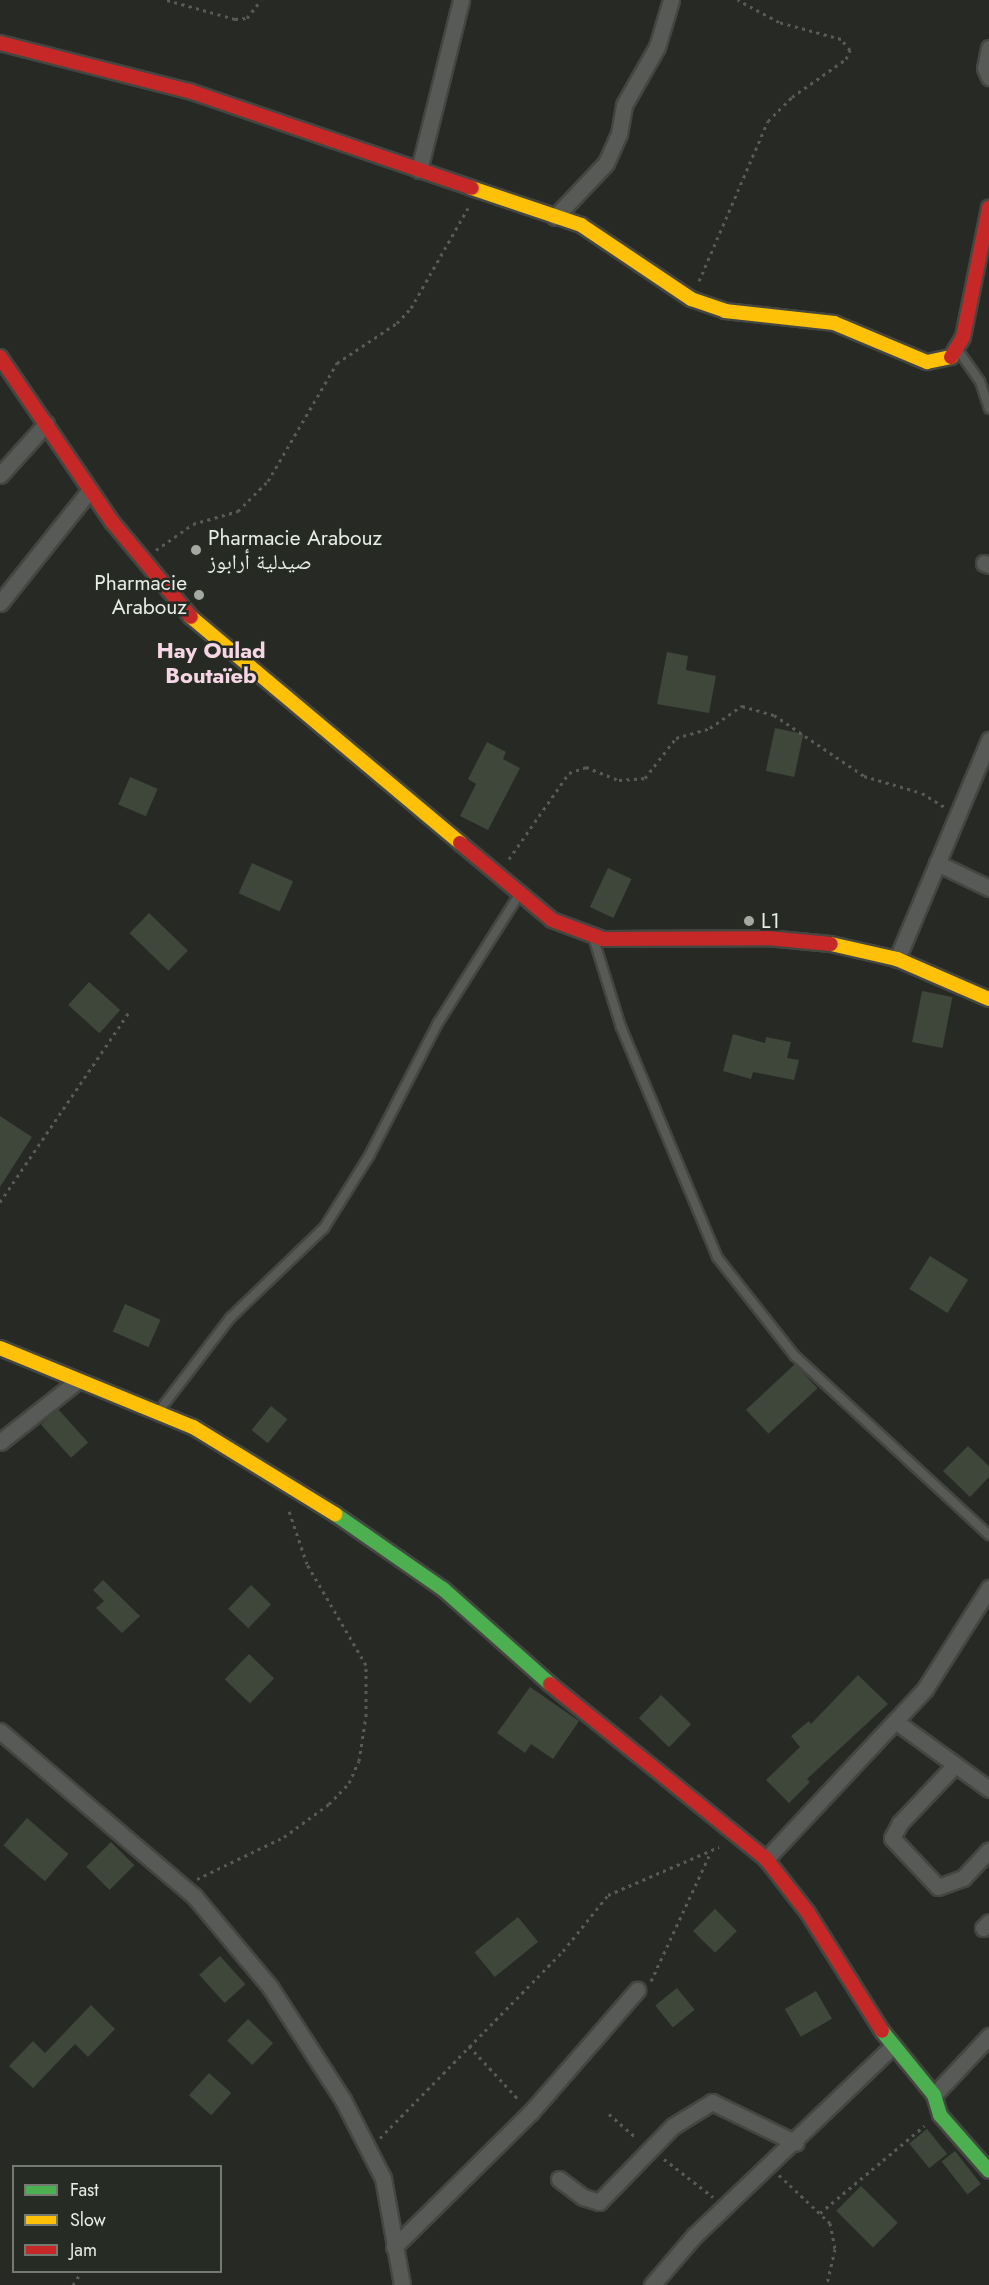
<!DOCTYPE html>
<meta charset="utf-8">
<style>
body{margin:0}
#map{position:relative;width:989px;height:2285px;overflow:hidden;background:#272925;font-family:Jost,"Noto Naskh Arabic",sans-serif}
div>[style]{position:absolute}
.building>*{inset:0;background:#3f463a;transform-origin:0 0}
.path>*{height:3px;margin-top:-1.5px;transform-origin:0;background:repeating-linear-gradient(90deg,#595b58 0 3px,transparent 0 7.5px)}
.roads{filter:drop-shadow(2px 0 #444641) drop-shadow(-2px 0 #444641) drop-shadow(0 2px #444641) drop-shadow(0 -2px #444641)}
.lane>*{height:8px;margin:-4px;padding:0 4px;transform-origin:4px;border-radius:4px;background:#585a57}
.street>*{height:15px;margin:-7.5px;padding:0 7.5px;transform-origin:7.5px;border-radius:7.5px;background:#585a57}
.fast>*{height:14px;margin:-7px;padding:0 7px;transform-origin:7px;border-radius:7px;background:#4caf50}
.slow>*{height:14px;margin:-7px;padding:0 7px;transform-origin:7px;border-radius:7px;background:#ffc107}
.jam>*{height:14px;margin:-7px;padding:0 7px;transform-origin:7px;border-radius:7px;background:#c62828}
.dots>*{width:16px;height:16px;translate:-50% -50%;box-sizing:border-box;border:3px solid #262b23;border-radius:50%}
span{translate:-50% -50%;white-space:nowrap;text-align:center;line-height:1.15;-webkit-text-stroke:5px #262b23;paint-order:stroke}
.poi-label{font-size:21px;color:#eaede7}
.left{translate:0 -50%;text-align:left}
.right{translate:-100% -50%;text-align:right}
.neighbourhood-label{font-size:22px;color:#f6d6e4;font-weight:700}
.legend{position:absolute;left:12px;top:2165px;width:210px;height:108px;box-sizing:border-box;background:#262b23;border:2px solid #747971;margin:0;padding:8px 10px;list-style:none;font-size:18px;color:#eaede7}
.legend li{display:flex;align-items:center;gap:12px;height:30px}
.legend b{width:30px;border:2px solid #747971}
</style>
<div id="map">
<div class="building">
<div style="clip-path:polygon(667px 652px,688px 656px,686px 670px,716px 676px,709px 713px,657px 704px)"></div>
<div style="left:775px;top:728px;width:29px;height:44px;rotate:12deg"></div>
<div style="clip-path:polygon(487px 742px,506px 752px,503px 759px,520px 768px,488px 830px,460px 816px,476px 784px,468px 779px)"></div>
<div style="left:130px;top:777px;width:30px;height:30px;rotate:23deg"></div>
<div style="left:252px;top:863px;width:45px;height:33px;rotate:24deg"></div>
<div style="left:608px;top:868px;width:26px;height:43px;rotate:25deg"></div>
<div style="left:149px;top:913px;width:54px;height:28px;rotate:44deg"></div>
<div style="left:89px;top:982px;width:42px;height:31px;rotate:42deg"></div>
<div style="left:922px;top:991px;width:31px;height:52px;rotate:11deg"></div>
<div style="clip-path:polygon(733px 1034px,765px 1043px,766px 1037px,791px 1042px,787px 1058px,799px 1060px,794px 1080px,753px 1072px,751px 1079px,723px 1071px)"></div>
<div style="clip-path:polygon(0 1116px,32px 1137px,0 1187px)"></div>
<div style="left:930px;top:1256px;width:45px;height:39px;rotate:32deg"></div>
<div style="left:125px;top:1304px;width:39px;height:30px;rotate:24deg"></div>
<div style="left:795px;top:1364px;width:33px;height:67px;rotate:47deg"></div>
<div style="left:271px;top:1406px;width:21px;height:31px;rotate:39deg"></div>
<div style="left:58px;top:1409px;width:45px;height:23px;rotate:48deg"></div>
<div style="clip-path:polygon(968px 1446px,989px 1466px,989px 1477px,970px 1497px,943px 1471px)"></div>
<div style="clip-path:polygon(103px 1580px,140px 1616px,122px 1633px,96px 1608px,104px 1601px,93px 1590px)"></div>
<div style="left:251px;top:1585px;width:28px;height:33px;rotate:44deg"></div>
<div style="left:249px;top:1654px;width:35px;height:35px;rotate:44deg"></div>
<div style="clip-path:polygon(858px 1675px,888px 1704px,807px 1779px,810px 1782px,789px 1803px,766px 1780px,800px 1747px,791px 1736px,809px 1721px,811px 1724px)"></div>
<div style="clip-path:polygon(530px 1687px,579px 1721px,553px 1759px,531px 1744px,525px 1753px,497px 1733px)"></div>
<div style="left:661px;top:1695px;width:42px;height:32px;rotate:44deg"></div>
<div style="left:27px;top:1818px;width:55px;height:36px;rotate:41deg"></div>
<div style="left:111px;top:1842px;width:33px;height:35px;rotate:45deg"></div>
<div style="left:715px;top:1909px;width:31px;height:31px;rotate:45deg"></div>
<div style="left:518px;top:1917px;width:32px;height:56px;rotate:51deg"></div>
<div style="left:220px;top:1956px;width:38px;height:28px;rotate:48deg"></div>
<div style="left:677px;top:1988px;width:28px;height:28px;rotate:51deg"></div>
<div style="left:816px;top:1991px;width:32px;height:36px;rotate:60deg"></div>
<div style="clip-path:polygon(91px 2005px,115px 2029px,88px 2057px,75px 2044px,33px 2088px,9px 2066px,33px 2041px,45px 2053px)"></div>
<div style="left:248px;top:2019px;width:35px;height:30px;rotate:44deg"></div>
<div style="left:209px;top:2073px;width:30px;height:30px;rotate:42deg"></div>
<div style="left:927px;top:2129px;width:32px;height:23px;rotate:51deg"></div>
<div style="left:955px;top:2151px;width:42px;height:17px;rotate:52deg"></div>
<div style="left:861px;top:2186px;width:52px;height:35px;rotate:45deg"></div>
</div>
<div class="path">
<div style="left:167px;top:0;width:71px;rotate:15.6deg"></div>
<div style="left:235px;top:19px;width:12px;rotate:-5deg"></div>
<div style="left:247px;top:18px;width:23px;rotate:-52deg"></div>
<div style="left:699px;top:281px;width:174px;rotate:-66.7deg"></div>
<div style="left:768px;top:121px;width:34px;rotate:-45deg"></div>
<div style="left:792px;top:97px;width:66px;rotate:-35.1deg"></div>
<div style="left:846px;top:59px;width:10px;rotate:-66deg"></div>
<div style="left:850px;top:50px;width:14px;rotate:-129deg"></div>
<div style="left:841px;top:39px;width:64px;rotate:-164.7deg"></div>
<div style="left:779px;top:22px;width:47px;rotate:-151.8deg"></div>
<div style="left:156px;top:550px;width:45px;rotate:-35.1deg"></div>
<div style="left:193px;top:524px;width:47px;rotate:-16.1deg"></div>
<div style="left:238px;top:511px;width:42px;rotate:-45deg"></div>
<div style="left:268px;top:481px;width:137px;rotate:-59.7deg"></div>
<div style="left:337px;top:363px;width:72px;rotate:-33.7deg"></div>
<div style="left:397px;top:323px;width:21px;rotate:-47deg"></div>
<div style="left:411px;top:308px;width:115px;rotate:-60.3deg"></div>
<div style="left:509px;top:859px;width:105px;rotate:-55.1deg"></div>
<div style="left:569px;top:773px;width:18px;rotate:-19deg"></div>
<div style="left:586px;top:767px;width:35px;rotate:22deg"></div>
<div style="left:619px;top:780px;width:26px;rotate:-4deg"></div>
<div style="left:645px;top:778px;width:51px;rotate:-52.2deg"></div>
<div style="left:676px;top:738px;width:35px;rotate:-16deg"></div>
<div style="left:710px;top:728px;width:39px;rotate:-35deg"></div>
<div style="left:742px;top:706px;width:33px;rotate:16deg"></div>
<div style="left:774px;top:715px;width:109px;rotate:34.1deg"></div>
<div style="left:864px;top:776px;width:60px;rotate:16.3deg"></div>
<div style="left:922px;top:793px;width:26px;rotate:32deg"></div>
<div style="left:0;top:1202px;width:231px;rotate:-55.8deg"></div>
<div style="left:197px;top:1879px;width:97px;rotate:-25.8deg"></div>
<div style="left:284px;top:1837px;width:56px;rotate:-36.3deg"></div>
<div style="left:329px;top:1804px;width:29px;rotate:-46deg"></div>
<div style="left:349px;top:1783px;width:24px;rotate:-66deg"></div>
<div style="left:359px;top:1761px;width:46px;rotate:-81.2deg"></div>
<div style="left:366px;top:1716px;width:51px;rotate:-90deg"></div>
<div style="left:366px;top:1665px;width:117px;rotate:-120.3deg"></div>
<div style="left:307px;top:1564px;width:59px;rotate:-108.7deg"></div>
<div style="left:651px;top:1981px;width:142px;rotate:-65.1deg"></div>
<div style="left:469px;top:2046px;width:74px;rotate:47.2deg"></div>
<div style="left:609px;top:2114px;width:37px;rotate:41deg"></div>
<div style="left:380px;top:2138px;width:262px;rotate:-45.6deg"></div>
<div style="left:563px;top:1951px;width:72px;rotate:-51.2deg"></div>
<div style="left:608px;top:1895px;width:121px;rotate:-23.4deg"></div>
<div style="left:664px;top:2159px;width:62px;rotate:37.8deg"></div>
<div style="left:779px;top:2175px;width:70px;rotate:43.3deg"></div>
<div style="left:830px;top:2223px;width:26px;rotate:79deg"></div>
<div style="left:835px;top:2249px;width:37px;rotate:103deg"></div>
<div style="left:820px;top:2213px;width:136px;rotate:-39.9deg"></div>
<div style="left:73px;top:2285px;width:15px;rotate:-58deg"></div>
</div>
<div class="roads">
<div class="lane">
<div style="left:958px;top:350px;width:38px;rotate:55deg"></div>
<div style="left:980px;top:381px;width:29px;rotate:72deg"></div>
<div style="left:594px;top:940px;width:91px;rotate:72.8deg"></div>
<div style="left:621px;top:1027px;width:249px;rotate:67.3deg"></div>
<div style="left:717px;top:1257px;width:126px;rotate:51.8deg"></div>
<div style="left:795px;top:1356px;width:264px;rotate:42.7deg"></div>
<div style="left:159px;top:1411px;width:117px;rotate:-52.6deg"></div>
<div style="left:230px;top:1318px;width:130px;rotate:-43.8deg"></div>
<div style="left:324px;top:1228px;width:85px;rotate:-58deg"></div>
<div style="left:369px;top:1156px;width:150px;rotate:-62.6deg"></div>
<div style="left:438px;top:1023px;width:151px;rotate:-57.7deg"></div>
</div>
<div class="street">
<div style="left:989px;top:48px;width:20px;rotate:101deg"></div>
<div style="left:985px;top:68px;width:10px;rotate:66deg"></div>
<div style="left:419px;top:170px;width:175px;rotate:-76.1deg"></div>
<div style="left:555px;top:217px;width:74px;rotate:-46.6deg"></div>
<div style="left:606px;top:163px;width:32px;rotate:-66deg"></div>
<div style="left:619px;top:134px;width:29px;rotate:-80deg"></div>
<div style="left:624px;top:105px;width:67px;rotate:-60.4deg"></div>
<div style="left:657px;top:47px;width:49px;rotate:-73.4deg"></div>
<div style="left:0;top:475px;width:69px;rotate:-48deg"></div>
<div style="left:984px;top:563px;width:5px;rotate:22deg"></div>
<div style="left:0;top:603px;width:144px;rotate:-51.5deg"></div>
<div style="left:937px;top:863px;width:58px;rotate:25.7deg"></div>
<div style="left:897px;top:959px;width:238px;rotate:-67.2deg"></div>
<div style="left:0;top:1442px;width:97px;rotate:-38.3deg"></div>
<div style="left:895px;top:1721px;width:116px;rotate:35.9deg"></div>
<div style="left:0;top:1731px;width:255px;rotate:40.4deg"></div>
<div style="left:194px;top:1896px;width:119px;rotate:50.1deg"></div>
<div style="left:270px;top:1987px;width:135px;rotate:57.1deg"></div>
<div style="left:343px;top:2100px;width:88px;rotate:62.9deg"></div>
<div style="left:383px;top:2178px;width:109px;rotate:79.9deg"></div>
<div style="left:954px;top:1766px;width:79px;rotate:133.5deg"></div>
<div style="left:900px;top:1823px;width:17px;rotate:118deg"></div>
<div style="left:892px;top:1838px;width:67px;rotate:46.8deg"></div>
<div style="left:938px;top:1887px;width:27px;rotate:-20deg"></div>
<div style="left:963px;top:1878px;width:38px;rotate:-47deg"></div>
<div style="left:766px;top:1859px;width:233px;rotate:-46.9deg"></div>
<div style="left:925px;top:1689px;width:120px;rotate:-57.6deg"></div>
<div style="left:983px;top:1928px;width:8px;rotate:-45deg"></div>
<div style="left:934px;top:2095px;width:81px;rotate:-47deg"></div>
<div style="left:559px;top:2179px;width:30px;rotate:37deg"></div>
<div style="left:583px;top:2197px;width:17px;rotate:17deg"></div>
<div style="left:599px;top:2202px;width:106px;rotate:-45.8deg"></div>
<div style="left:673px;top:2126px;width:46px;rotate:-31.6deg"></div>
<div style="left:712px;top:2102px;width:93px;rotate:26deg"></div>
<div style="left:394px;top:2247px;width:192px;rotate:-44.6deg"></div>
<div style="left:531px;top:2112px;width:162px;rotate:-49deg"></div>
<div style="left:652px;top:2285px;width:65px;rotate:-49.4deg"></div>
<div style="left:694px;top:2236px;width:274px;rotate:-43.7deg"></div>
</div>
<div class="fast">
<div style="left:335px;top:1514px;width:131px;rotate:34.8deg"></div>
<div style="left:443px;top:1589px;width:143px;rotate:41.6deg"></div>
<div style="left:882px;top:2031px;width:82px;rotate:50.9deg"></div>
<div style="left:934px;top:2095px;width:21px;rotate:73deg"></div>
<div style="left:940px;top:2115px;width:74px;rotate:48.8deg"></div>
</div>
<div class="slow">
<div style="left:472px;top:188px;width:115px;rotate:18.7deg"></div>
<div style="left:581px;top:225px;width:133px;rotate:33.9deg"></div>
<div style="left:691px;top:299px;width:36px;rotate:19deg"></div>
<div style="left:725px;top:311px;width:110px;rotate:6.3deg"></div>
<div style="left:834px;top:323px;width:101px;rotate:22.8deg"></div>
<div style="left:927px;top:362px;width:25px;rotate:-12deg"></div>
<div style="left:191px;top:617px;width:351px;rotate:40deg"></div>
<div style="left:831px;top:944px;width:68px;rotate:12.8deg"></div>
<div style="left:897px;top:959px;width:100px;rotate:23.5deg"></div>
<div style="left:0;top:1348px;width:209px;rotate:22.3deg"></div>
<div style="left:193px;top:1427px;width:167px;rotate:31.5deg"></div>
</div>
<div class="jam">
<div style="left:0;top:43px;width:195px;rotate:14.3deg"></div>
<div style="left:189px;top:91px;width:299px;rotate:18.9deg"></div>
<div style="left:0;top:357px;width:201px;rotate:55.8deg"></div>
<div style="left:113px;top:523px;width:122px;rotate:50.3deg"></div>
<div style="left:951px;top:357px;width:23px;rotate:-59deg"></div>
<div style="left:963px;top:337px;width:132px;rotate:-78.6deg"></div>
<div style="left:460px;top:843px;width:120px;rotate:39.9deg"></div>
<div style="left:552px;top:920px;width:54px;rotate:20.4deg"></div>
<div style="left:603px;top:939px;width:164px;rotate:-0.3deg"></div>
<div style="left:767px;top:938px;width:64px;rotate:5.4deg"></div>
<div style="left:550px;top:1684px;width:278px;rotate:39deg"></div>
<div style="left:766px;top:1859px;width:68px;rotate:52.1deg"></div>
<div style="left:808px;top:1913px;width:139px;rotate:57.9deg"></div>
</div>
</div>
<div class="dots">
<div style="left:196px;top:550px;background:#a6a8a3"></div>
<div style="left:199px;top:595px;background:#a6a8a3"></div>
<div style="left:749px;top:921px;background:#a6a8a3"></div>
</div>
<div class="poi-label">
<span class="left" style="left:208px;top:550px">Pharmacie Arabouz<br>صيدلية أرابوز</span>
<span class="right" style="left:187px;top:595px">Pharmacie<br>Arabouz</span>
<span class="left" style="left:761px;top:921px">L1</span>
</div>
<div class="neighbourhood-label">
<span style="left:211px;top:663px">Hay Oulad<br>Boutaïeb</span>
</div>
<ul class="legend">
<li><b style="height:8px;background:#4caf50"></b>Fast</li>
<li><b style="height:8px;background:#ffc107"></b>Slow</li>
<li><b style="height:8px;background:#c62828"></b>Jam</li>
</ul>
</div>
